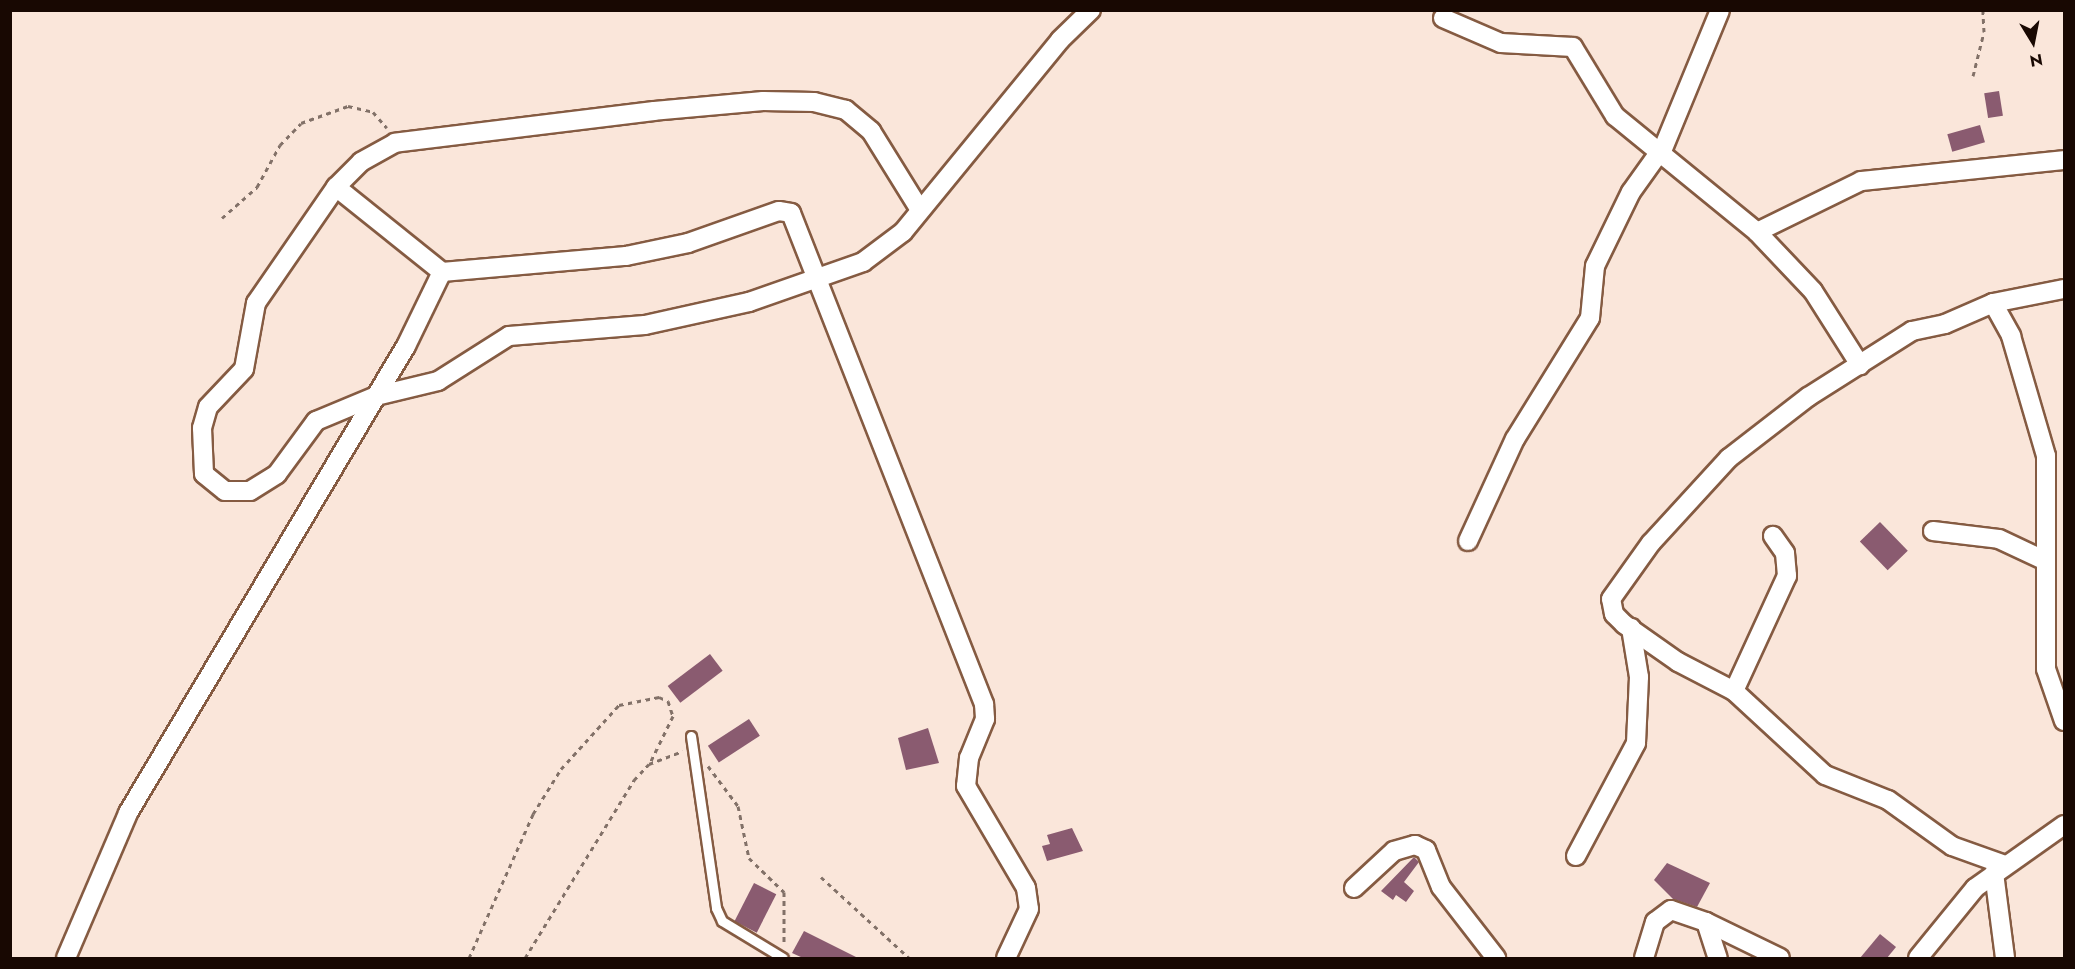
<!DOCTYPE html>
<style>
body{margin:0}
#map{position:relative;width:2075px;height:969px;overflow:hidden;background:#fae6da;font-family:Jost,sans-serif}
div>[style]{position:absolute}
.building>*{inset:0;background:#8a5b70;transform-origin:0 0}
.path>*{height:3px;margin-top:-1.5px;transform-origin:0;background:repeating-linear-gradient(90deg,#827168 0 4.5px,transparent 0 9px)}
.roads{filter:drop-shadow(2px 0 #855b42) drop-shadow(-2px 0 #855b42) drop-shadow(0 2px #855b42) drop-shadow(0 -2px #855b42)}
.lane>*{height:9px;margin:-4.5px;padding:0 4.5px;transform-origin:4.5px;border-radius:4.5px;background:#fff}
.street>*{height:18px;margin:-9px;padding:0 9px;transform-origin:9px;border-radius:9px;background:#fff}
span{translate:-50% -50%;white-space:nowrap;text-align:center;line-height:1.15;-webkit-text-stroke:6px #fae6da;paint-order:stroke}
.frame{position:absolute;inset:0;border:12px solid #180802;pointer-events:none}
.north{position:absolute;left:2003px;top:12px;width:60px;height:60px;-webkit-text-stroke:4px #fae6da;paint-order:stroke;rotate:170deg;font-size:16px;font-weight:700;line-height:24px;text-align:center;color:#180802}
.north::after{content:'';display:block;margin:auto;width:21px;height:27px;background:#180802;clip-path:polygon(50% 0,100% 100%,50% 72%,0 100%)}
</style>
<div id="map">
<div class="building">
<div style="left:1999px;top:91px;width:25px;height:15px;rotate:81deg"></div>
<div style="left:1980px;top:125px;width:18px;height:34px;rotate:74deg"></div>
<div style="left:1880px;top:522px;width:40px;height:28px;rotate:46deg"></div>
<div style="left:710px;top:654px;width:21px;height:53px;rotate:53deg"></div>
<div style="left:749px;top:719px;width:20px;height:49px;rotate:57deg"></div>
<div style="clip-path:polygon(928px 728px,939px 763px,906px 770px,898px 738px)"></div>
<div style="clip-path:polygon(1072px 828px,1083px 851px,1047px 861px,1042px 846px,1050px 844px,1047px 835px)"></div>
<div style="clip-path:polygon(1414px 857px,1419px 862px,1404px 882px,1414px 891px,1406px 902px,1396px 895px,1393px 900px,1381px 891px)"></div>
<div style="clip-path:polygon(1667px 863px,1710px 883px,1697px 907px,1673px 899px,1654px 880px)"></div>
<div style="left:754px;top:883px;width:25px;height:43px;rotate:27deg"></div>
<div style="clip-path:polygon(804px 931px,858px 958px,803px 958px,792px 953px)"></div>
<div style="clip-path:polygon(1880px 934px,1896px 947px,1887px 958px,1860px 958px)"></div>
</div>
<div class="path">
<div style="left:1973px;top:76px;width:45px;rotate:-76deg"></div>
<div style="left:1984px;top:32px;width:22px;rotate:-93deg"></div>
<div style="left:222px;top:218px;width:47px;rotate:-41.5deg"></div>
<div style="left:257px;top:187px;width:48px;rotate:-61.3deg"></div>
<div style="left:280px;top:145px;width:30px;rotate:-46deg"></div>
<div style="left:301px;top:123px;width:50px;rotate:-19.9deg"></div>
<div style="left:348px;top:106px;width:26px;rotate:13deg"></div>
<div style="left:373px;top:112px;width:21px;rotate:49deg"></div>
<div style="left:708px;top:766px;width:50px;rotate:53.1deg"></div>
<div style="left:738px;top:806px;width:53px;rotate:78.1deg"></div>
<div style="left:749px;top:858px;width:49px;rotate:44.2deg"></div>
<div style="left:784px;top:892px;width:53px;rotate:90deg"></div>
<div style="left:821px;top:877px;width:120px;rotate:42.6deg"></div>
<div style="left:469px;top:958px;width:158px;rotate:-66deg"></div>
<div style="left:533px;top:814px;width:53px;rotate:-58.1deg"></div>
<div style="left:561px;top:769px;width:86px;rotate:-47.8deg"></div>
<div style="left:619px;top:705px;width:41px;rotate:-11.3deg"></div>
<div style="left:659px;top:697px;width:10px;rotate:24deg"></div>
<div style="left:668px;top:701px;width:16px;rotate:72deg"></div>
<div style="left:673px;top:716px;width:52px;rotate:116.1deg"></div>
<div style="left:525px;top:958px;width:209px;rotate:-58.5deg"></div>
<div style="left:634px;top:780px;width:22px;rotate:-47deg"></div>
<div style="left:649px;top:764px;width:36px;rotate:-21deg"></div>
</div>
<div class="roads">
<div class="lane">
<div style="left:691px;top:736px;width:174px;rotate:81.7deg"></div>
<div style="left:716px;top:908px;width:14px;rotate:65deg"></div>
<div style="left:722px;top:921px;width:71px;rotate:31.2deg"></div>
</div>
<div class="street">
<div style="left:1443px;top:18px;width:63px;rotate:23.3deg"></div>
<div style="left:1501px;top:43px;width:72px;rotate:3.2deg"></div>
<div style="left:1573px;top:47px;width:81px;rotate:58.7deg"></div>
<div style="left:1615px;top:116px;width:183px;rotate:39.2deg"></div>
<div style="left:1757px;top:232px;width:81px;rotate:46.5deg"></div>
<div style="left:1813px;top:291px;width:88px;rotate:57.6deg"></div>
<div style="left:1662px;top:151px;width:152px;rotate:-67.6deg"></div>
<div style="left:336px;top:187px;width:136px;rotate:38.7deg"></div>
<div style="left:442px;top:272px;width:185px;rotate:-5deg"></div>
<div style="left:626px;top:256px;width:63px;rotate:-11.8deg"></div>
<div style="left:688px;top:243px;width:96px;rotate:-19.4deg"></div>
<div style="left:779px;top:211px;width:12px;rotate:9deg"></div>
<div style="left:791px;top:213px;width:528px;rotate:68.54deg"></div>
<div style="left:984px;top:704px;width:15px;rotate:86deg"></div>
<div style="left:985px;top:719px;width:42px;rotate:112.3deg"></div>
<div style="left:969px;top:758px;width:28px;rotate:96deg"></div>
<div style="left:966px;top:786px;width:118px;rotate:59.5deg"></div>
<div style="left:1026px;top:888px;width:21px;rotate:82deg"></div>
<div style="left:1029px;top:909px;width:54px;rotate:115.1deg"></div>
<div style="left:920px;top:210px;width:93px;rotate:-121.8deg"></div>
<div style="left:871px;top:131px;width:33px;rotate:-140deg"></div>
<div style="left:846px;top:110px;width:33px;rotate:-166deg"></div>
<div style="left:814px;top:102px;width:51px;rotate:-178.9deg"></div>
<div style="left:763px;top:101px;width:109px;rotate:174.8deg"></div>
<div style="left:654px;top:111px;width:261px;rotate:173deg"></div>
<div style="left:395px;top:143px;width:39px;rotate:151deg"></div>
<div style="left:361px;top:162px;width:35px;rotate:135deg"></div>
<div style="left:336px;top:187px;width:141px;rotate:124.6deg"></div>
<div style="left:256px;top:303px;width:67px;rotate:100.3deg"></div>
<div style="left:244px;top:369px;width:52px;rotate:133.5deg"></div>
<div style="left:208px;top:407px;width:22px;rotate:106deg"></div>
<div style="left:202px;top:428px;width:46px;rotate:87.5deg"></div>
<div style="left:204px;top:474px;width:27px;rotate:39deg"></div>
<div style="left:225px;top:491px;width:25px"></div>
<div style="left:250px;top:491px;width:32px;rotate:-32deg"></div>
<div style="left:277px;top:474px;width:66px;rotate:-53.7deg"></div>
<div style="left:316px;top:421px;width:65px;rotate:-22.6deg"></div>
<div style="left:376px;top:396px;width:64px;rotate:-13.6deg"></div>
<div style="left:438px;top:381px;width:84px;rotate:-32.4deg"></div>
<div style="left:509px;top:336px;width:136px;rotate:-4.6deg"></div>
<div style="left:645px;top:325px;width:107px;rotate:-12.5deg"></div>
<div style="left:749px;top:302px;width:121px;rotate:-19.3deg"></div>
<div style="left:863px;top:262px;width:50px;rotate:-36.9deg"></div>
<div style="left:903px;top:232px;width:248px;rotate:-50.7deg"></div>
<div style="left:1060px;top:40px;width:43px;rotate:-44.1deg"></div>
<div style="left:1757px;top:232px;width:116px;rotate:-26.1deg"></div>
<div style="left:1861px;top:181px;width:204px;rotate:-5.9deg"></div>
<div style="left:1993px;top:303px;width:38px;rotate:61deg"></div>
<div style="left:2011px;top:336px;width:125px;rotate:73.7deg"></div>
<div style="left:2046px;top:456px;width:213px;rotate:90deg"></div>
<div style="left:2046px;top:669px;width:55px;rotate:70.9deg"></div>
<div style="left:1933px;top:531px;width:66px;rotate:6.9deg"></div>
<div style="left:1999px;top:539px;width:52px;rotate:25.1deg"></div>
<div style="left:1468px;top:541px;width:112px;rotate:-65.3deg"></div>
<div style="left:1515px;top:439px;width:142px;rotate:-58.2deg"></div>
<div style="left:1590px;top:318px;width:52px;rotate:-84.5deg"></div>
<div style="left:1595px;top:266px;width:82px;rotate:-64.1deg"></div>
<div style="left:1631px;top:192px;width:52px;rotate:-54.5deg"></div>
<div style="left:1734px;top:691px;width:127px;rotate:-65.3deg"></div>
<div style="left:1787px;top:576px;width:23px;rotate:-95deg"></div>
<div style="left:1785px;top:553px;width:21px;rotate:-125deg"></div>
<div style="left:1576px;top:856px;width:128px;rotate:-62deg"></div>
<div style="left:1636px;top:743px;width:66px;rotate:-87.4deg"></div>
<div style="left:1639px;top:677px;width:50px;rotate:-99.3deg"></div>
<div style="left:2005px;top:865px;width:56px;rotate:-160.3deg"></div>
<div style="left:1952px;top:846px;width:79px;rotate:-144.3deg"></div>
<div style="left:1888px;top:800px;width:68px;rotate:-158.4deg"></div>
<div style="left:1825px;top:775px;width:124px;rotate:-137.3deg"></div>
<div style="left:1734px;top:691px;width:63px;rotate:-152.6deg"></div>
<div style="left:1678px;top:662px;width:66px;rotate:-144.9deg"></div>
<div style="left:1624px;top:624px;width:14px;rotate:-135deg"></div>
<div style="left:1614px;top:614px;width:15px;rotate:-101deg"></div>
<div style="left:1611px;top:599px;width:69px;rotate:-54.5deg"></div>
<div style="left:1651px;top:543px;width:115px;rotate:-47.5deg"></div>
<div style="left:1729px;top:458px;width:100px;rotate:-37.7deg"></div>
<div style="left:1808px;top:397px;width:123px;rotate:-32.4deg"></div>
<div style="left:1912px;top:331px;width:34px;rotate:-12deg"></div>
<div style="left:1945px;top:324px;width:52px;rotate:-23.6deg"></div>
<div style="left:1993px;top:303px;width:72px;rotate:-11.2deg"></div>
<div style="left:1994px;top:873px;width:86px;rotate:82.6deg"></div>
<div style="left:1354px;top:888px;width:54px;rotate:-42.8deg"></div>
<div style="left:1394px;top:851px;width:22px;rotate:-16deg"></div>
<div style="left:1415px;top:845px;width:12px;rotate:24deg"></div>
<div style="left:1426px;top:850px;width:40px;rotate:68deg"></div>
<div style="left:1441px;top:887px;width:90px;rotate:52.2deg"></div>
<div style="left:1706px;top:922px;width:82px;rotate:25.9deg"></div>
<div style="left:66px;top:958px;width:158px;rotate:-66.8deg"></div>
<div style="left:128px;top:813px;width:543px;rotate:-59.24deg"></div>
<div style="left:406px;top:346px;width:82px;rotate:-64.1deg"></div>
<div style="left:1644px;top:958px;width:38px;rotate:-73deg"></div>
<div style="left:1655px;top:922px;width:20px;rotate:-37deg"></div>
<div style="left:1671px;top:910px;width:37px;rotate:19deg"></div>
<div style="left:1706px;top:922px;width:38px;rotate:72deg"></div>
<div style="left:1918px;top:958px;width:90px;rotate:-50.8deg"></div>
<div style="left:1975px;top:888px;width:109px;rotate:-35.3deg"></div>
</div>
</div>
<div class="frame"></div>
<div class="north">N</div>
</div>
